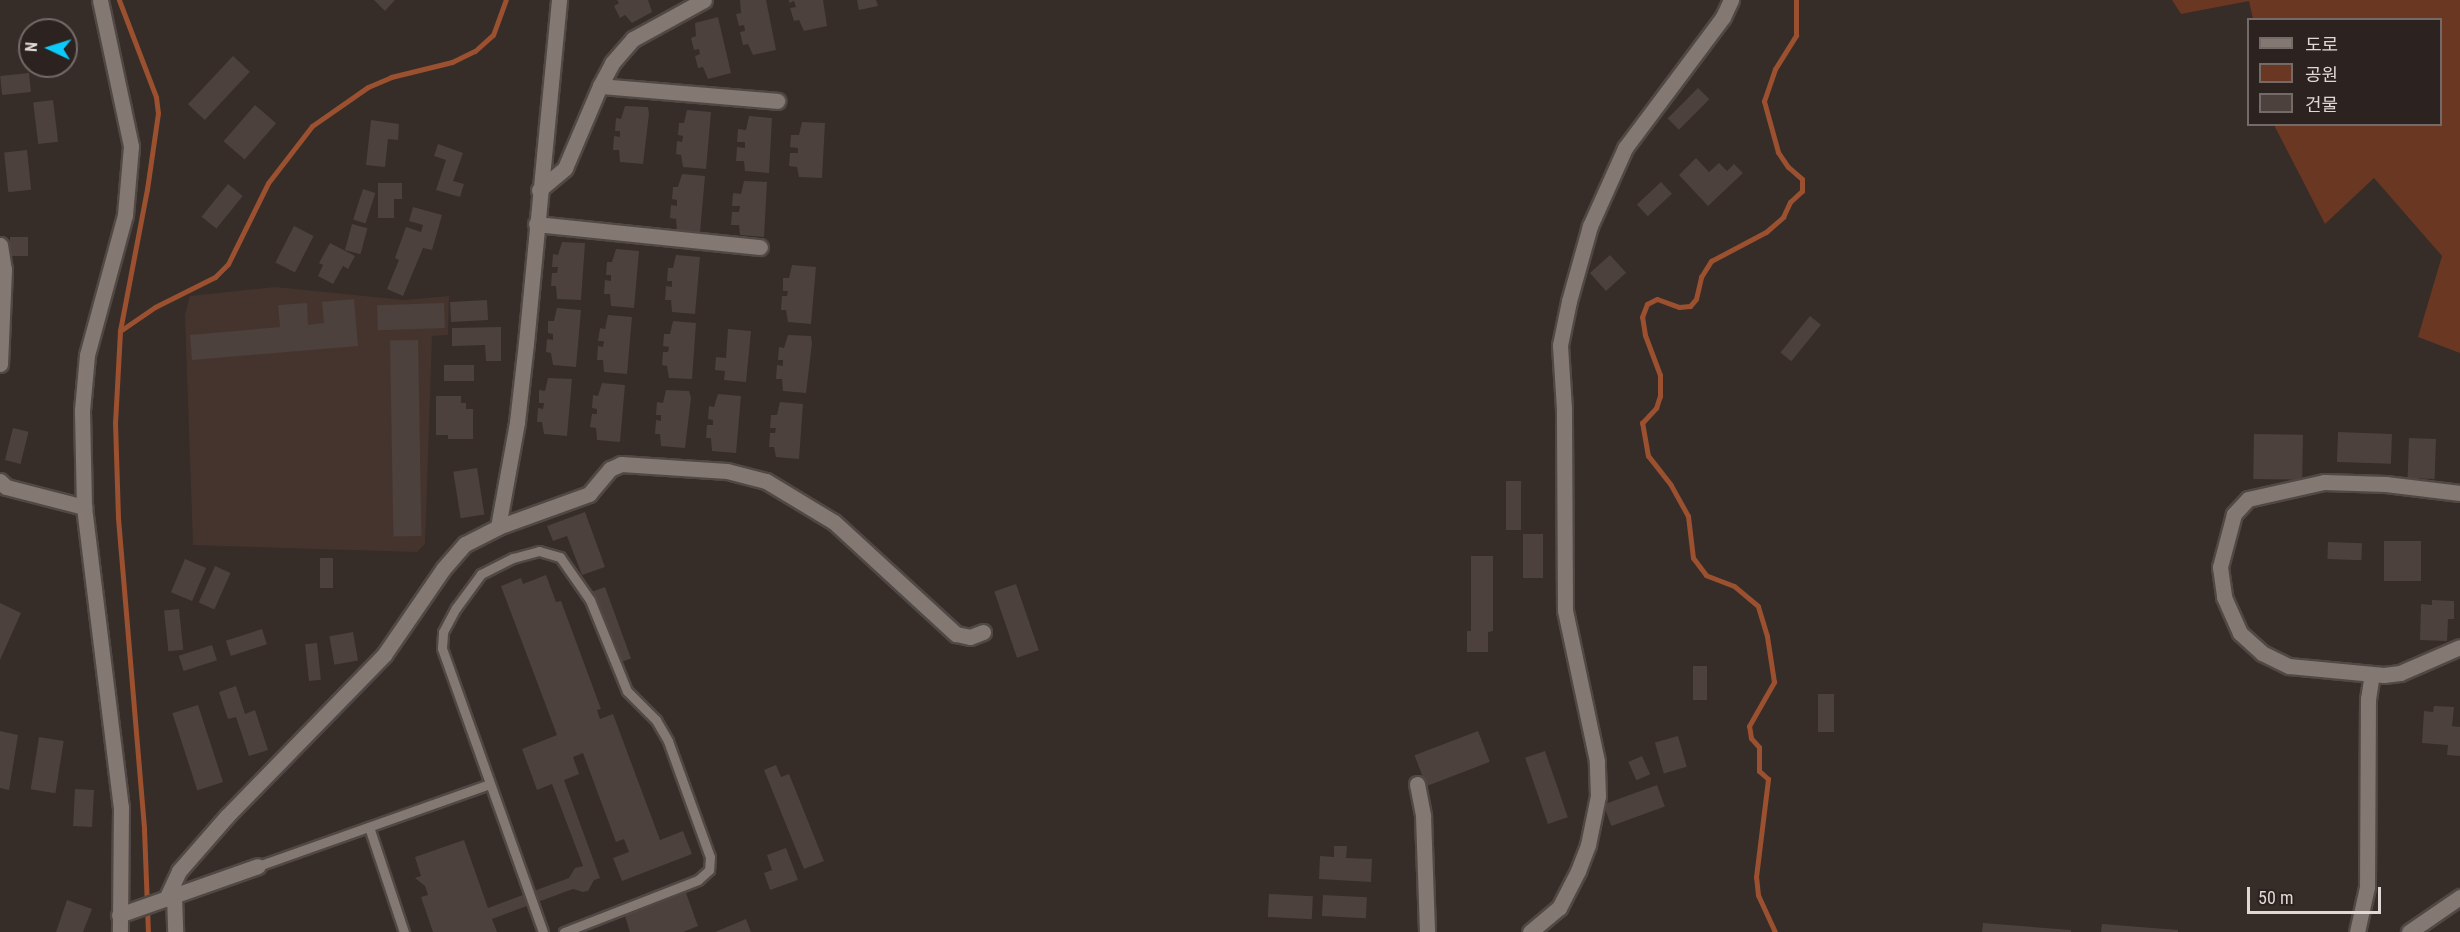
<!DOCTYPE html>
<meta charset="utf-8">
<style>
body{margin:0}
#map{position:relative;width:2460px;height:932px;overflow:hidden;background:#362c28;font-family:"Roboto Condensed","Noto Sans KR",sans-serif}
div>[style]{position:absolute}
.built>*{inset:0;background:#45342d}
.green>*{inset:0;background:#693722}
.stream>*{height:5px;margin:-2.5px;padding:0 2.5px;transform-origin:2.5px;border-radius:2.5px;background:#9b502f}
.building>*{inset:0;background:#4c413d;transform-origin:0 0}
.roads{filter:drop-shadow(2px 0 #504844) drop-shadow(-2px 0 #504844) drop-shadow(0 2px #504844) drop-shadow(0 -2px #504844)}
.lane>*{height:9px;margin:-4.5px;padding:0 4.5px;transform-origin:4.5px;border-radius:4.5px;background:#847873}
.street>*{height:15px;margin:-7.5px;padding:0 7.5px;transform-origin:7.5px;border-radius:7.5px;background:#847873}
span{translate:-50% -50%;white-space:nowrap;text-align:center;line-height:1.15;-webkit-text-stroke:4.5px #2c221f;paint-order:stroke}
.legend{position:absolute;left:2247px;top:18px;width:195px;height:108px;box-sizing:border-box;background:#2c221f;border:2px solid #746b68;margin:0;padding:8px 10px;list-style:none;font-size:18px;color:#dfd8d5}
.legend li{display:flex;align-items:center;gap:12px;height:30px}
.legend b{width:30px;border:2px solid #746b68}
.north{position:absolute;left:18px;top:18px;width:60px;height:60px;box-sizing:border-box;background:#2c221f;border:2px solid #746b68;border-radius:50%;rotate:274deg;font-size:16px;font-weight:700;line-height:24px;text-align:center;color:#dfd8d5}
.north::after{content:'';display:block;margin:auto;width:21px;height:27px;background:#0ccafa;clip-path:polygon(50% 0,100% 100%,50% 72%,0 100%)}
.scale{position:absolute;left:2247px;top:887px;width:134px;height:27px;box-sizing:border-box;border:3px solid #dfd8d5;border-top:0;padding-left:8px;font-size:18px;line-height:21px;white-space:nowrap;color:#dfd8d5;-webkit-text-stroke:4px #2c221f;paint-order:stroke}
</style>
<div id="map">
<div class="built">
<div style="clip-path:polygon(275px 287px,404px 300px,449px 296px,448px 335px,432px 336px,425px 544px,417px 552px,193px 545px,185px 315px,190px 296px)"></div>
</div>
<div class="green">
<div style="clip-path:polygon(2172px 0,2460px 0,2460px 353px,2418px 337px,2442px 256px,2374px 178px,2325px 224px,2274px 125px,2440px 124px,2440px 20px,2253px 19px,2249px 1px,2181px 14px)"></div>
</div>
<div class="stream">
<div style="left:119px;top:0;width:104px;rotate:69.1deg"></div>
<div style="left:156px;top:97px;width:16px;rotate:83deg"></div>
<div style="left:158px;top:113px;width:77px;rotate:98.2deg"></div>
<div style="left:147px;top:189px;width:145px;rotate:100.8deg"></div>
<div style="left:120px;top:331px;width:91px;rotate:93.1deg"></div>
<div style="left:115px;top:422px;width:96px;rotate:88.2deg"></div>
<div style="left:118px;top:518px;width:312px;rotate:85.2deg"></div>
<div style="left:144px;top:829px;width:103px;rotate:87.8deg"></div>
<div style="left:120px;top:331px;width:42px;rotate:-34.4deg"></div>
<div style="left:155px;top:307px;width:67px;rotate:-26.6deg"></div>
<div style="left:215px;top:277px;width:18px;rotate:-45deg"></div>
<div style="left:228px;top:264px;width:90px;rotate:-63.7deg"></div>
<div style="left:268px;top:183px;width:72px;rotate:-52.3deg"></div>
<div style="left:312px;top:126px;width:68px;rotate:-34.9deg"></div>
<div style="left:368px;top:87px;width:25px;rotate:-23deg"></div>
<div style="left:391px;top:77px;width:63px;rotate:-13.8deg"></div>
<div style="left:452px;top:62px;width:25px;rotate:-26deg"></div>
<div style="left:475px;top:51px;width:24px;rotate:-42deg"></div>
<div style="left:493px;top:35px;width:37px;rotate:-70deg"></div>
<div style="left:1775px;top:932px;width:41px;rotate:-114.7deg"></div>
<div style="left:1758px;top:895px;width:18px;rotate:-96deg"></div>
<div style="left:1756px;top:877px;width:99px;rotate:-83deg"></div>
<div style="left:1768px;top:779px;width:12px;rotate:-138deg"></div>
<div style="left:1759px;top:771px;width:24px;rotate:-90deg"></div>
<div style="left:1759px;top:747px;width:12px;rotate:-132deg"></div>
<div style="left:1751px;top:738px;width:12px;rotate:-99deg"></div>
<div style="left:1749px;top:726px;width:51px;rotate:-60.4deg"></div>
<div style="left:1774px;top:682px;width:47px;rotate:-98.7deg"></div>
<div style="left:1767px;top:636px;width:31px;rotate:-107deg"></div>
<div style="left:1758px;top:606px;width:31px;rotate:-140deg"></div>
<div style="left:1734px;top:586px;width:30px;rotate:-159deg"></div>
<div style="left:1706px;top:575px;width:21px;rotate:-127deg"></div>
<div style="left:1693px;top:558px;width:42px;rotate:-96.8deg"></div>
<div style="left:1688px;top:516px;width:35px;rotate:-119deg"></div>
<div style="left:1671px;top:485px;width:37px;rotate:-128deg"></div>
<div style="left:1648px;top:456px;width:34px;rotate:-100deg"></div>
<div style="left:1642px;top:423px;width:21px;rotate:-47deg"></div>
<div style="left:1656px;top:408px;width:13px;rotate:-72deg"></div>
<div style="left:1660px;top:396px;width:21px;rotate:-90deg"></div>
<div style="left:1660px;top:375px;width:43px;rotate:-110.6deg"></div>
<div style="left:1645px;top:335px;width:18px;rotate:-99deg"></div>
<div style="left:1642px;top:317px;width:14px;rotate:-69deg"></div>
<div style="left:1647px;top:304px;width:11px;rotate:-27deg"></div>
<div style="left:1657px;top:299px;width:23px;rotate:20deg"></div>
<div style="left:1679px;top:307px;width:11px;rotate:-5deg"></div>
<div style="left:1690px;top:306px;width:9px;rotate:-49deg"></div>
<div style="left:1696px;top:299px;width:23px;rotate:-77deg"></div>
<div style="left:1701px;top:277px;width:19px;rotate:-58deg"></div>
<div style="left:1711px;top:261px;width:62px;rotate:-27.8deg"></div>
<div style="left:1766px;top:232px;width:23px;rotate:-41deg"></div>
<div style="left:1783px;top:217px;width:17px;rotate:-65deg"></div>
<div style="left:1790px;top:202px;width:16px;rotate:-43deg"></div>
<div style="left:1802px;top:191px;width:12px;rotate:-90deg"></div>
<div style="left:1802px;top:179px;width:18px;rotate:-139deg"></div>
<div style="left:1788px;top:167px;width:18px;rotate:-124deg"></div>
<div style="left:1778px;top:152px;width:53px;rotate:-105.4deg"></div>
<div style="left:1764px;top:101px;width:34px;rotate:-71deg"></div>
<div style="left:1775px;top:69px;width:40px;rotate:-58deg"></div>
<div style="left:1796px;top:35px;width:35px;rotate:-90deg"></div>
</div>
<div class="building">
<div style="clip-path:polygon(374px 0,395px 0,385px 11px)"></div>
<div style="clip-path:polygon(617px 0,648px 0,652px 12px,632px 23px,625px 15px,620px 18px,614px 6px,619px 3px)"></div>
<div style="clip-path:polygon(740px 0,766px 0,776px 50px,753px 55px,748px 44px,743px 45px,740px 32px,745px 31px,744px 25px,739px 26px,736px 14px,741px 13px)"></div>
<div style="clip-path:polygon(789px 0,823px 0,827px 26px,804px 31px,799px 20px,794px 21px,790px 8px,796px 7px,794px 1px,789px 3px)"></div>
<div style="clip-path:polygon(857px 0,876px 0,878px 6px,859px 10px)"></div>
<div style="clip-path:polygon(718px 17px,731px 73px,708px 79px,703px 67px,698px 68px,695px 56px,700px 54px,699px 49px,694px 50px,691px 38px,696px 36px,695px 23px)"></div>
<div style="left:233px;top:56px;width:23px;height:66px;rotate:43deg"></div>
<div style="left:29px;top:73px;width:19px;height:29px;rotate:84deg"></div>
<div style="left:1698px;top:88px;width:16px;height:43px;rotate:45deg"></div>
<div style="left:53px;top:100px;width:42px;height:20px;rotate:83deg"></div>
<div style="left:255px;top:105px;width:28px;height:48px;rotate:41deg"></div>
<div style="clip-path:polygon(625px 106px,648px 107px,649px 114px,643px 164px,620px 162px,619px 150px,613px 150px,614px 136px,620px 137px,620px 131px,615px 131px,616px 118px,621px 119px)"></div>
<div style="clip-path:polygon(687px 110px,711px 112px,706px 169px,683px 167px,681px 155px,676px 154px,677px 141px,682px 142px,683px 136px,678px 135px,679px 123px,684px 123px)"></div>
<div style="clip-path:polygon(749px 116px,772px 118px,769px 173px,745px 171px,744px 161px,736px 161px,737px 147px,745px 148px,745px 142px,737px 142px,738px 129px,746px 130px)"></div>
<div style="clip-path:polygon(371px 120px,399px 124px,398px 140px,388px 139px,385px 167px,366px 165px)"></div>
<div style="clip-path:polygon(802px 122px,825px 123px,822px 178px,799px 177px,797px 167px,789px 166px,790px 153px,798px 153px,798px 148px,790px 147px,791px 135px,799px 135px)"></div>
<div style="clip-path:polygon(438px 144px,463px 153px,453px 181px,464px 184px,460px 197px,436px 190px,446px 160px,434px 156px)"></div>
<div style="left:27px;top:150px;width:40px;height:23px;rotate:84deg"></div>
<div style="clip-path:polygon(1696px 158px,1709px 172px,1719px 163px,1727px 171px,1734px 164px,1743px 173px,1708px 206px,1679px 175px)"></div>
<div style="clip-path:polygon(682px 174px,705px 176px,700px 233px,677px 231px,676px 219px,670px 218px,671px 205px,677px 206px,677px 200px,672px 199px,673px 187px,678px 187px)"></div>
<div style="clip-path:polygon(744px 181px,767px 182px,764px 237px,740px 235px,739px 225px,731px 225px,732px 212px,739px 212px,740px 206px,732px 206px,733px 193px,741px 194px)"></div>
<div style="left:1661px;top:182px;width:16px;height:33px;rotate:47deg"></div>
<div style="clip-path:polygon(378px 183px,402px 183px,402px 199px,394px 199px,394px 218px,378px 218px)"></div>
<div style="left:228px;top:184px;width:19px;height:42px;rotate:39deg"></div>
<div style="left:363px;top:189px;width:13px;height:32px;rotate:18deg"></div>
<div style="clip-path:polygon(413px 207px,442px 215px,432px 250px,423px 248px,403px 296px,387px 289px,399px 260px,395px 258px,406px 227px,421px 232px,423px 225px,409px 221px)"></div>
<div style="left:352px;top:224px;width:16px;height:27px;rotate:15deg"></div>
<div style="left:294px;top:226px;width:22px;height:41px;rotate:27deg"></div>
<div style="left:28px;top:237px;width:19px;height:18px;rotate:90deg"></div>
<div style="clip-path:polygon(562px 242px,585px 243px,581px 300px,557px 299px,556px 286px,551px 286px,552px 273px,557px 273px,558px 267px,552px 267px,553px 254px,558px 255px)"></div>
<div style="clip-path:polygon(330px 243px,355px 256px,348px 269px,343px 266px,333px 284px,318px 276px,323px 265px,319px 263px)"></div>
<div style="clip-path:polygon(616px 249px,639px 251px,634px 308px,611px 306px,610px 294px,604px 294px,605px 280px,611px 281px,611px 275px,606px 275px,607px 262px,612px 262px)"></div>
<div style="clip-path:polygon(676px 255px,700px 257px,695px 314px,672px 312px,671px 300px,665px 300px,666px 286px,672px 287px,672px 281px,667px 281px,668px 268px,673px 268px)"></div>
<div style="left:1610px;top:255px;width:24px;height:27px;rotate:48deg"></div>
<div style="clip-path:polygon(792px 265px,816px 267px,811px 324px,788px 322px,786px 310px,781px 310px,782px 296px,787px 296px,788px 291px,783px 291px,783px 278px,789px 278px)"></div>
<div style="clip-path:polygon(354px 299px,358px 346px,192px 360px,190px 335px,280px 327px,278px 305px,307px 303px,308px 325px,324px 323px,322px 302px)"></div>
<div style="left:487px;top:300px;width:20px;height:37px;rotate:87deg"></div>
<div style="left:444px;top:303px;width:25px;height:67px;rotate:88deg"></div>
<div style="clip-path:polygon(557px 308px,581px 310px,576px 367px,553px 365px,551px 353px,546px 352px,547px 339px,553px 340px,553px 334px,548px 333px,548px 321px,554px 321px)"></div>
<div style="clip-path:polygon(608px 315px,632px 317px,627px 374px,604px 372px,603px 360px,597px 360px,598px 346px,603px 347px,604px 341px,598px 341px,600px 328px,605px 329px)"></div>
<div style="left:1810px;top:316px;width:14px;height:47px;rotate:39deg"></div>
<div style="clip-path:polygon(673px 321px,696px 323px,692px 379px,669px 378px,667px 366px,662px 365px,663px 352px,668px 352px,669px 347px,663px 346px,664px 334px,670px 334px)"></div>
<div style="clip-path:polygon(501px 327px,501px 361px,486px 361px,485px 345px,452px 346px,452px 328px)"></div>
<div style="clip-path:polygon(728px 329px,751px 331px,746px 382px,724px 380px,725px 371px,715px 370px,716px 357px,726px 358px)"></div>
<div style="clip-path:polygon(788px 335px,811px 336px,812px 343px,806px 393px,783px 391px,782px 379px,776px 379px,777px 365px,783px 366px,783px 360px,778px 360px,779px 347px,784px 348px)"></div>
<div style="left:418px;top:340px;width:196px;height:28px;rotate:89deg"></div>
<div style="left:474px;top:365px;width:16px;height:30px;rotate:90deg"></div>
<div style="clip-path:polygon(548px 378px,572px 379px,567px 436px,544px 434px,542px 422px,537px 422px,538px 408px,543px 409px,544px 403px,539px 403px,539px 390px,545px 391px)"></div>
<div style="clip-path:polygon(602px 383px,625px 385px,620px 442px,597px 440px,596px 428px,590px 427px,592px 414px,597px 414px,597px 409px,592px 408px,593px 395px,598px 396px)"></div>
<div style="clip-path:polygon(666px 390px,689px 391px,691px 398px,685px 448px,661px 446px,660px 434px,655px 434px,656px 420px,661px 421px,661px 415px,656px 415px,657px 402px,663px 403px)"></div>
<div style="clip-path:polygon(718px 394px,741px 396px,736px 453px,712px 451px,711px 438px,706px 438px,707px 425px,713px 425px,713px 420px,708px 419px,709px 406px,714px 407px)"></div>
<div style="clip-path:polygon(436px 396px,461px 396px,461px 403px,466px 403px,466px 409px,473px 409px,473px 439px,448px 439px,448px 435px,436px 435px)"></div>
<div style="clip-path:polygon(780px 402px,803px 404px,799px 459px,776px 457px,774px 447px,769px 447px,770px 433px,775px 433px,776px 428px,770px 428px,771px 415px,777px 415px)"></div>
<div style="left:13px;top:428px;width:16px;height:33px;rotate:14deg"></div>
<div style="left:2338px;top:432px;width:54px;height:30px;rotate:2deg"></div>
<div style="left:2254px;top:434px;width:49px;height:45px;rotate:1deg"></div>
<div style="left:2409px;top:438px;width:27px;height:40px;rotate:2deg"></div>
<div style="left:477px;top:468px;width:47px;height:24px;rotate:81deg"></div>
<div style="left:1506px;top:481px;width:15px;height:49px"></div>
<div style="clip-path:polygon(585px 512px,605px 567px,582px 575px,567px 536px,553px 541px,547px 526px)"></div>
<div style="left:1523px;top:534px;width:20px;height:44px"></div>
<div style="left:2384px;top:541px;width:37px;height:40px"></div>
<div style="left:2328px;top:542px;width:34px;height:17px;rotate:2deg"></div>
<div style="clip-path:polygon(1471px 556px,1493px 556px,1493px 631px,1488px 632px,1488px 652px,1467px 652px,1467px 631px,1471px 631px)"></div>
<div style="left:320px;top:558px;width:13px;height:30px"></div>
<div style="left:185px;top:559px;width:23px;height:36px;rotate:23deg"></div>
<div style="left:215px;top:566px;width:17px;height:40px;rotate:24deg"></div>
<div style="clip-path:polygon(546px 575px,556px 602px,561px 601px,601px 709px,597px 710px,600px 719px,613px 714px,660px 840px,683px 831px,692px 854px,622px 881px,613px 858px,629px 852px,624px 839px,616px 842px,583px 753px,573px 757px,579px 774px,564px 780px,600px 878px,594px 880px,588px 891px,583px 892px,573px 889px,492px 919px,497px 932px,433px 932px,421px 897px,428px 895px,425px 886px,415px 878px,421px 876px,415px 857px,464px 840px,488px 908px,569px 878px,575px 868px,583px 866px,552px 784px,537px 790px,522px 749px,557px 735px,501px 586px,521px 578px,523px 584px)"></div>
<div style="left:1016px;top:584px;width:70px;height:23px;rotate:71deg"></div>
<div style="left:605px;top:587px;width:76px;height:14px;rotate:70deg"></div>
<div style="clip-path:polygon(2432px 600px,2454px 601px,2454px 619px,2448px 619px,2447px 641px,2420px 640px,2421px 604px,2432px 605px)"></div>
<div style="clip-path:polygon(0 603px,21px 613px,0 660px)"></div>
<div style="left:179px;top:609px;width:41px;height:15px;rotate:84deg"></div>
<div style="left:262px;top:629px;width:16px;height:38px;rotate:72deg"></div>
<div style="left:353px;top:632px;width:29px;height:24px;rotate:80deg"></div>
<div style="left:317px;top:643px;width:37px;height:12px;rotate:84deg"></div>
<div style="left:212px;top:645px;width:16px;height:35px;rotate:72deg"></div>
<div style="left:1693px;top:666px;width:14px;height:34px"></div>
<div style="clip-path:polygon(236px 686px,245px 714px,255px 710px,268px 750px,249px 756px,236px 717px,228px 719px,219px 692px)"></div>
<div style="left:1818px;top:694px;width:16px;height:38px"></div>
<div style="left:198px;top:705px;width:81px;height:27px;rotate:72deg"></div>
<div style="clip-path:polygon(2434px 706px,2454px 707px,2452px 726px,2460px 727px,2460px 756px,2447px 755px,2448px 745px,2422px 743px,2424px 711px,2433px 712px)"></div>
<div style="clip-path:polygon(0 731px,18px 735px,9px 790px,0 788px)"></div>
<div style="left:1478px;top:731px;width:33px;height:68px;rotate:69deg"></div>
<div style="left:1678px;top:736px;width:32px;height:24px;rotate:74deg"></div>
<div style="left:39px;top:737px;width:25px;height:53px;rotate:9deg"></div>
<div style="left:1545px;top:751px;width:70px;height:21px;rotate:71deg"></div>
<div style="left:1642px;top:756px;width:20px;height:15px;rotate:66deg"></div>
<div style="clip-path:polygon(776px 765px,781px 777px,789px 774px,824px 861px,804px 869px,764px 770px)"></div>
<div style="left:1657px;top:785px;width:23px;height:57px;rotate:70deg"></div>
<div style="left:75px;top:789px;width:19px;height:37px;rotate:3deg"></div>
<div style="clip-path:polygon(1334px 846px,1347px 846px,1346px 858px,1372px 859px,1371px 882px,1319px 879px,1320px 856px,1334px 857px)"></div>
<div style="clip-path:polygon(786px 848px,798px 880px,770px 890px,764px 873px,772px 870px,767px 855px)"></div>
<div style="clip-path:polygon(686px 893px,698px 926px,683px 932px,630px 932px,625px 916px)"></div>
<div style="left:1269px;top:894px;width:44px;height:23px;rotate:3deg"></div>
<div style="left:1323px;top:895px;width:44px;height:21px;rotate:3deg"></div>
<div style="clip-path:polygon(67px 900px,92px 909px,83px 932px,56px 932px)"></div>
<div style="clip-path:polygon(746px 919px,751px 932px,715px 932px)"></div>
<div style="clip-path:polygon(1983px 923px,2071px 930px,2071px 932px,1982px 932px)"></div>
<div style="clip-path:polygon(2102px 924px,2178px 930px,2178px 932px,2101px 932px)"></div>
</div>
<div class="roads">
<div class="lane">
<div style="left:369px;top:827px;width:111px;rotate:71.6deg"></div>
<div style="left:258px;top:866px;width:245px;rotate:-19.5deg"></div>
<div style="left:543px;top:932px;width:301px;rotate:-109.6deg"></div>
<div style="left:442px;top:648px;width:16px;rotate:-86deg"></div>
<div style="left:443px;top:632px;width:27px;rotate:-62deg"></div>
<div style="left:456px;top:608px;width:42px;rotate:-53.7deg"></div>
<div style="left:481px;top:574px;width:36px;rotate:-27deg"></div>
<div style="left:513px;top:558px;width:27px;rotate:-15deg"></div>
<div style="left:539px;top:551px;width:22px;rotate:16deg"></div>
<div style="left:560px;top:557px;width:52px;rotate:55.1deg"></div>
<div style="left:590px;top:600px;width:98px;rotate:67.9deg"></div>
<div style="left:627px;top:691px;width:41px;rotate:45deg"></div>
<div style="left:656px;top:720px;width:24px;rotate:60deg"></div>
<div style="left:668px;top:741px;width:123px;rotate:70.1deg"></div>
<div style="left:710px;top:857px;width:13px;rotate:94deg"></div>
<div style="left:709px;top:870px;width:15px;rotate:138deg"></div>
<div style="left:698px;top:880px;width:144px;rotate:158.8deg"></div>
</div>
<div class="street">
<div style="left:600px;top:86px;width:178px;rotate:4.8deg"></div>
<div style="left:539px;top:190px;width:34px;rotate:-40deg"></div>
<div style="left:565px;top:168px;width:89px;rotate:-66.9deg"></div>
<div style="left:600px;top:86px;width:26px;rotate:-62deg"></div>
<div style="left:612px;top:63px;width:32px;rotate:-49deg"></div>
<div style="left:633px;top:39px;width:81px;rotate:-28.8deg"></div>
<div style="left:536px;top:224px;width:225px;rotate:5.9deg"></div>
<div style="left:0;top:245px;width:24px;rotate:81deg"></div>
<div style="left:4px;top:269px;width:95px;rotate:92.4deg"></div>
<div style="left:0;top:481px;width:8px;rotate:45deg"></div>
<div style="left:6px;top:487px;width:81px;rotate:14.4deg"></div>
<div style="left:84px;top:507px;width:302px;rotate:83deg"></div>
<div style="left:121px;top:807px;width:125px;rotate:90.5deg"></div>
<div style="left:2460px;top:493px;width:75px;rotate:-173.1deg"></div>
<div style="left:2386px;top:484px;width:62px;rotate:-178.2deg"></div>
<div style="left:2324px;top:482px;width:78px;rotate:167.4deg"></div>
<div style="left:2248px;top:499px;width:21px;rotate:133deg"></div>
<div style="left:2234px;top:514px;width:55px;rotate:104.8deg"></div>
<div style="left:2220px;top:567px;width:30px;rotate:82deg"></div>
<div style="left:2224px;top:597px;width:39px;rotate:66deg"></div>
<div style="left:2240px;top:633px;width:30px;rotate:42deg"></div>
<div style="left:2262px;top:653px;width:30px;rotate:26deg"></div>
<div style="left:2289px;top:666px;width:95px;rotate:5.4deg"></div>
<div style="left:2384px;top:675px;width:16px;rotate:-7deg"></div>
<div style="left:2400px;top:673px;width:65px;rotate:-23.4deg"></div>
<div style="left:84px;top:507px;width:97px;rotate:-91.2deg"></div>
<div style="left:82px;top:410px;width:55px;rotate:-84.8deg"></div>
<div style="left:87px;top:355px;width:145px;rotate:-74.8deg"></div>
<div style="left:125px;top:215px;width:69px;rotate:-85deg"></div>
<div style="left:131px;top:146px;width:149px;rotate:-102deg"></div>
<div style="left:498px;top:527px;width:107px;rotate:-79.7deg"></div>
<div style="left:517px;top:422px;width:80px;rotate:-83.5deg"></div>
<div style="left:526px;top:343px;width:345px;rotate:-84.5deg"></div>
<div style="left:1417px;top:784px;width:33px;rotate:79deg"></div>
<div style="left:1423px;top:816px;width:116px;rotate:88deg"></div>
<div style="left:174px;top:896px;width:36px;rotate:88deg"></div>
<div style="left:166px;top:899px;width:31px;rotate:-65deg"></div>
<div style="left:179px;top:871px;width:73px;rotate:-48.9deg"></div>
<div style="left:227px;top:816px;width:225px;rotate:-45.7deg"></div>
<div style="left:384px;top:655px;width:104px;rotate:-55.5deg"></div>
<div style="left:443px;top:569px;width:33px;rotate:-49deg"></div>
<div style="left:465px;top:544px;width:37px;rotate:-27deg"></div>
<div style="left:498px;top:527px;width:97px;rotate:-19.9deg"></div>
<div style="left:589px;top:494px;width:33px;rotate:-50deg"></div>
<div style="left:610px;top:469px;width:12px;rotate:-24deg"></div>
<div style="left:621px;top:464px;width:106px;rotate:3.8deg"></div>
<div style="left:727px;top:471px;width:40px;rotate:14.4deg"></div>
<div style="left:766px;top:481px;width:79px;rotate:31.1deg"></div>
<div style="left:834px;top:522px;width:166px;rotate:42.6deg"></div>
<div style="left:956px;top:634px;width:14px;rotate:12deg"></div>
<div style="left:970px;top:637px;width:14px;rotate:-21deg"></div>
<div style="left:119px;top:915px;width:147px;rotate:-19.4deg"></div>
<div style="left:1530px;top:932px;width:38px;rotate:-40deg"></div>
<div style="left:1559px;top:908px;width:42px;rotate:-62.8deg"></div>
<div style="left:1578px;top:871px;width:28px;rotate:-69deg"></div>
<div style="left:1588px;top:845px;width:50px;rotate:-78.5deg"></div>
<div style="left:1598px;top:796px;width:35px;rotate:-92deg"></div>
<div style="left:1597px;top:761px;width:154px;rotate:-102deg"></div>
<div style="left:1565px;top:610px;width:201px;rotate:-90.3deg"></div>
<div style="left:1564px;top:409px;width:64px;rotate:-93.6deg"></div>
<div style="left:1560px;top:345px;width:45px;rotate:-78.4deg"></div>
<div style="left:1569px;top:301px;width:78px;rotate:-74.4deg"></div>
<div style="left:1590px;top:226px;width:85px;rotate:-65.8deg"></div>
<div style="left:1625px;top:148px;width:164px;rotate:-53.2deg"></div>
<div style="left:1723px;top:17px;width:19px;rotate:-65deg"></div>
<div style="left:2357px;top:932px;width:46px;rotate:-77.5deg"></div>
<div style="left:2367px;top:887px;width:188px;rotate:-89.7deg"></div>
<div style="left:2368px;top:699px;width:24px;rotate:-81deg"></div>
<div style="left:2409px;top:932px;width:62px;rotate:-34.5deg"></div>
</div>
</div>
<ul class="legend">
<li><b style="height:8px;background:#847873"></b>도로</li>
<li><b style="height:16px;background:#693722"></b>공원</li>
<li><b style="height:16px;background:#4c413d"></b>건물</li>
</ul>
<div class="north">N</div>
<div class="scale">50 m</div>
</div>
